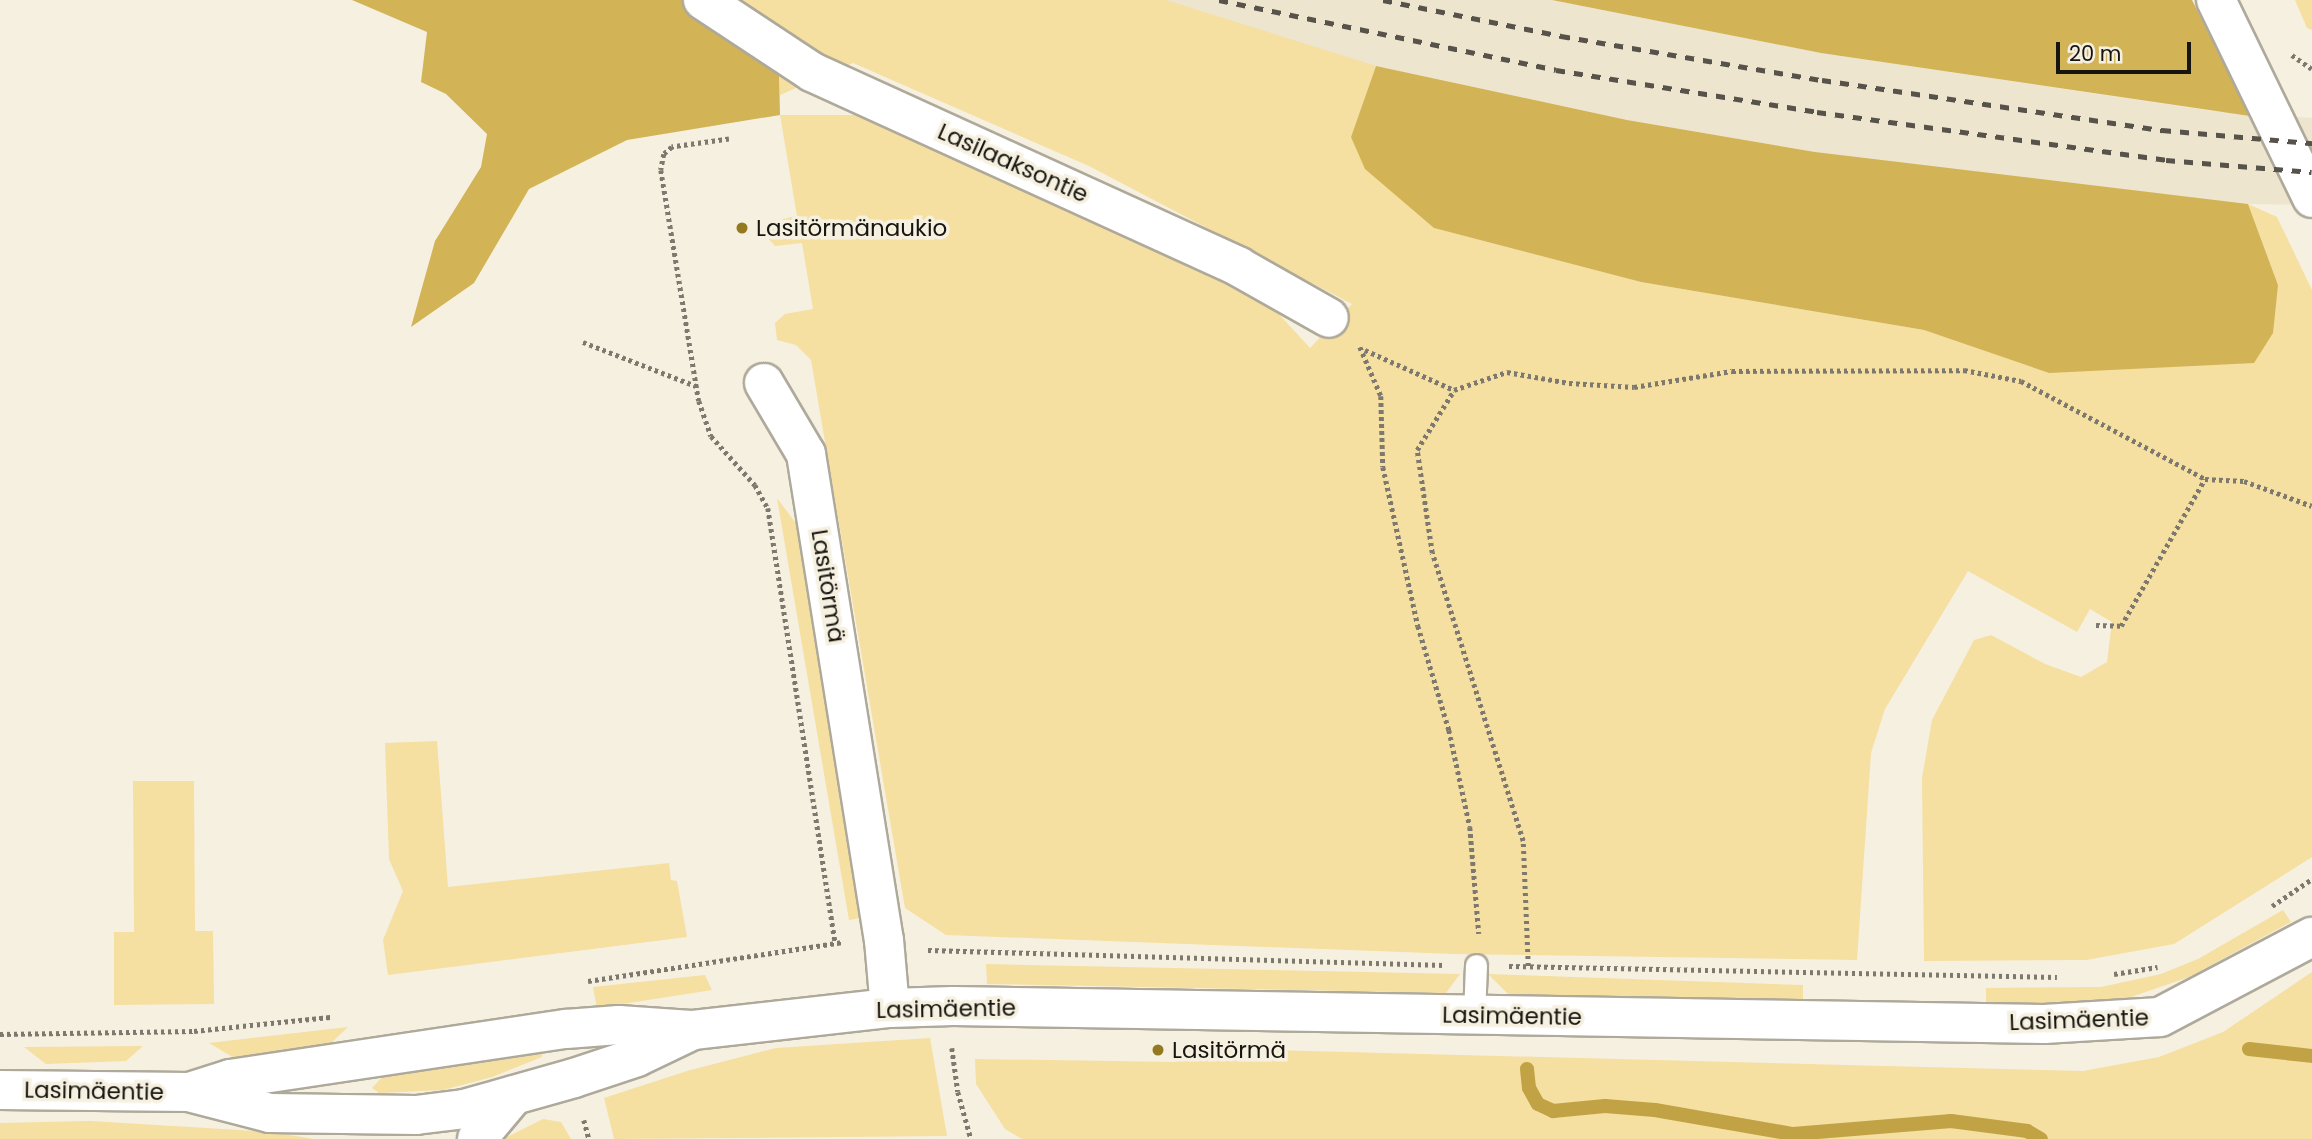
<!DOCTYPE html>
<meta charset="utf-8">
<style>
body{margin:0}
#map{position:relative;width:2312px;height:1139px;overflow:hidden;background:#f6f0e0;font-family:Poppins,sans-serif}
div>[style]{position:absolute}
.built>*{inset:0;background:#ede5cd}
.green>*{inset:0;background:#f5dfa1}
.forest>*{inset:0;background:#d2b356}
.stream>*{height:14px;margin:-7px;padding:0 7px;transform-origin:7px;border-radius:7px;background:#c1a244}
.path>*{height:4.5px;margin-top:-2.25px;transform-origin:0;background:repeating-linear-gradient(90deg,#7d796f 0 3.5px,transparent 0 7px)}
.roads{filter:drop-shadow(2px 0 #aea99a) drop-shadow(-2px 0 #aea99a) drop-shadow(0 2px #aea99a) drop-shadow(0 -2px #aea99a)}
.service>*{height:21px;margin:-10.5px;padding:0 10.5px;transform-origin:10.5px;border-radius:10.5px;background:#fff}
.minor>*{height:38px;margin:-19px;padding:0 19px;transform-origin:19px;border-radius:19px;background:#fff}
.tertiary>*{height:38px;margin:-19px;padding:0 19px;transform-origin:19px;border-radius:19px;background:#fff}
.primary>*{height:38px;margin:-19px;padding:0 19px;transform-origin:19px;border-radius:19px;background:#fff}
.rail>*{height:5px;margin-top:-2.5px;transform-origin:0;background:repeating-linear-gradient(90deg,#57534b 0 9px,transparent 0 18px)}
.dots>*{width:19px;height:19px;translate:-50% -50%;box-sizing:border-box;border:4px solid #f6f0e0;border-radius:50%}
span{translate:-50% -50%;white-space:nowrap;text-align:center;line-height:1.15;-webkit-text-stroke:7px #f6f0e0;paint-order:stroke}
.street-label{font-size:23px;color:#171510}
.poi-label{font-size:23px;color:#171510}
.left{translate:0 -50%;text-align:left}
.scale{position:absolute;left:2056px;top:42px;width:135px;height:32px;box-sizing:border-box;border:4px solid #171510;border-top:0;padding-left:9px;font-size:21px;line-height:24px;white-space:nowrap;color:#171510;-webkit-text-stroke:5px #f6f0e0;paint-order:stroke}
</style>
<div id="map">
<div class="built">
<div style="clip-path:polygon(1142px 0,1552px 0,1821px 53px,2212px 111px,2312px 118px,2312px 205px,2248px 204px,2078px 187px,1815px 152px,1627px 120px,1376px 66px)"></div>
</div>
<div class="green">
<div style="clip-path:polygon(725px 0,1166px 0,1376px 66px,1351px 137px,1434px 228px,1641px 282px,1924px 330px,2049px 373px,2278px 285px,2248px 204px,2277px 217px,2312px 290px,2312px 857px,2174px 944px,2086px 960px,1924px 961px,1922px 778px,1932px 720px,1974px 640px,1991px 635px,2045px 664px,2081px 677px,2107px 662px,2112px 622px,2090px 609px,2077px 632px,1968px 571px,1885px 709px,1871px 753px,1857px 960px,1454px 954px,946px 935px,905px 908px,811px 360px,796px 345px,777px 340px,775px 323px,785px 314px,813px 309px,802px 243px,775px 246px,766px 236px,774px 221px,797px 216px,780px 115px,854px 115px,884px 122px,1235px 284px,1276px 311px,1310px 348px,1352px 304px,1089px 166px,853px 63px,780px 95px,778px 26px)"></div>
<div style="clip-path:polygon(2295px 0,2312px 0,2312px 30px,2307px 28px)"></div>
<div style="clip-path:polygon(777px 498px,806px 537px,866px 917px,849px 920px)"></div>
<div style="clip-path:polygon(437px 741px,448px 887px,669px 863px,671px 880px,677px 881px,687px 937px,388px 975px,383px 940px,403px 891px,389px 859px,385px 743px)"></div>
<div style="clip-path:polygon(133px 781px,194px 781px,195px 931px,213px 931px,214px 1004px,114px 1005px,114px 932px,134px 932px)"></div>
<div style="clip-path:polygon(2283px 910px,2291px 922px,2189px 977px,2128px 998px,2065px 1008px,1986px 1007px,1986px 988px,2101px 987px,2161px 974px,2198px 959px)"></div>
<div style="clip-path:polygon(986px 965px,986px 964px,1460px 974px,1446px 993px,987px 984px)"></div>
<div style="clip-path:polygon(2312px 972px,2312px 1139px,1022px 1139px,1005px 1129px,976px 1084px,975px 1059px,1175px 1062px,1190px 1048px,2083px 1071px,2159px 1057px,2223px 1032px)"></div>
<div style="clip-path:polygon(1488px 974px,1803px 985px,1803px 1003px,1512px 998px)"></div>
<div style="clip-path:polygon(705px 975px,712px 990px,597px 1008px,593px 987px)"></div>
<div style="clip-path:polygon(348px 1027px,329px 1045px,236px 1059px,209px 1043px)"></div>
<div style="clip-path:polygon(930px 1038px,947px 1136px,614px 1139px,604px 1098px,687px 1071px,776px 1048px)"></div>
<div style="clip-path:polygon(143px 1046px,126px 1061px,46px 1064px,24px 1047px)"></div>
<div style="clip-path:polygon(542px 1052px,542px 1057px,492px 1077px,443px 1090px,379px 1093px,372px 1088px,384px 1075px)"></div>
<div style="clip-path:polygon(543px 1119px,561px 1122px,571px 1139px,503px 1139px)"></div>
<div style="clip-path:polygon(90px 1121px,271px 1132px,314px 1139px,0 1139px,0 1123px)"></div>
</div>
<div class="forest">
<div style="clip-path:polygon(352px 0,725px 0,778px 26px,780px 115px,627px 140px,529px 189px,474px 283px,411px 327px,435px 241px,481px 167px,487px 134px,446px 94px,421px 82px,427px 32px)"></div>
<div style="clip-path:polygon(1552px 0,2192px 0,2250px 116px,1821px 53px)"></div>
<div style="clip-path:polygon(1376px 66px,1627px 120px,1815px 152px,2248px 204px,2278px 285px,2273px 333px,2254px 363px,2049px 373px,1924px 330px,1641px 282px,1434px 228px,1365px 169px,1351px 137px)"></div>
</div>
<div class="stream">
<div style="left:2249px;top:1049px;width:63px;rotate:6.3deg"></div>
<div style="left:1527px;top:1069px;width:19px;rotate:84deg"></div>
<div style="left:1529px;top:1088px;width:18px;rotate:61deg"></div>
<div style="left:1538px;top:1104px;width:17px;rotate:25deg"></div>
<div style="left:1553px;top:1111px;width:52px;rotate:-5.5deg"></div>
<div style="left:1605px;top:1106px;width:50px;rotate:4.6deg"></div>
<div style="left:1655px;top:1110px;width:140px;rotate:9.9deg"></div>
<div style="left:1793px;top:1134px;width:159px;rotate:-4.7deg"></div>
<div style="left:1951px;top:1121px;width:77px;rotate:7.5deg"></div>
<div style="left:2027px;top:1131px;width:16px;rotate:30deg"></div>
</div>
<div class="path">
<div style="left:2292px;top:55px;width:24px;rotate:35deg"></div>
<div style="left:729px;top:139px;width:58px;rotate:172deg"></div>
<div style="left:672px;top:147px;width:11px;rotate:139deg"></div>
<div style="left:664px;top:154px;width:16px;rotate:101deg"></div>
<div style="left:661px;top:170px;width:234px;rotate:80.7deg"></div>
<div style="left:699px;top:401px;width:37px;rotate:71deg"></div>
<div style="left:711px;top:436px;width:66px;rotate:48.1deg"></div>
<div style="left:755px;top:485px;width:26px;rotate:61deg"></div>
<div style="left:768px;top:508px;width:440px;rotate:81.2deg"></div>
<div style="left:583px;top:342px;width:121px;rotate:21.3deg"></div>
<div style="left:1360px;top:347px;width:53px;rotate:66.8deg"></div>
<div style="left:1381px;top:396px;width:71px;rotate:88.4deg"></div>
<div style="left:1383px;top:467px;width:163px;rotate:77.6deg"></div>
<div style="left:1418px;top:626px;width:109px;rotate:73.4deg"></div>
<div style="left:1449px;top:730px;width:99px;rotate:77.8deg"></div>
<div style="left:1470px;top:827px;width:107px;rotate:85.2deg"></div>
<div style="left:1365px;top:350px;width:98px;rotate:24.2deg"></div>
<div style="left:2096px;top:625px;width:25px;rotate:2deg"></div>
<div style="left:2121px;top:626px;width:169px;rotate:-60.3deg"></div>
<div style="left:2272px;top:906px;width:48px;rotate:-34deg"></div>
<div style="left:928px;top:950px;width:516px;rotate:1.67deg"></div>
<div style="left:1509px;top:966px;width:548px;rotate:1.15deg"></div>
<div style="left:1528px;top:966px;width:125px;rotate:-92.3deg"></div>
<div style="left:1523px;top:841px;width:302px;rotate:-107.5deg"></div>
<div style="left:1432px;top:553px;width:104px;rotate:-98.3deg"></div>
<div style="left:1417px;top:450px;width:70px;rotate:-58.3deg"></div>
<div style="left:1454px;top:390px;width:56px;rotate:-18.8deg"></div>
<div style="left:1507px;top:372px;width:63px;rotate:10.1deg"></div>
<div style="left:1569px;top:383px;width:65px;rotate:3.5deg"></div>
<div style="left:1634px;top:387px;width:99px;rotate:-9.3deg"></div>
<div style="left:1732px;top:371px;width:232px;rotate:-0.2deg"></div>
<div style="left:1964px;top:370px;width:58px;rotate:10.9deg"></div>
<div style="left:2021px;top:381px;width:208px;rotate:28deg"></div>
<div style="left:2205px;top:479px;width:39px;rotate:3deg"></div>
<div style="left:2244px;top:481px;width:72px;rotate:20.2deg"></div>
<div style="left:2114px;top:974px;width:44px;rotate:-9.2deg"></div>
<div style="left:588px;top:981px;width:258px;rotate:-8.7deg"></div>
<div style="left:0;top:1034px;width:194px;rotate:-0.9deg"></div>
<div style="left:194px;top:1031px;width:137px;rotate:-5.9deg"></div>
<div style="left:952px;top:1048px;width:44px;rotate:82.2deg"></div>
<div style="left:958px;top:1092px;width:49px;rotate:74.5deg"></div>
<div style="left:584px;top:1120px;width:20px;rotate:75deg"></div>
</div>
<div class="roads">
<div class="service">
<div style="left:1474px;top:1015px;width:50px;rotate:-87.7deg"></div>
</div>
<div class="minor">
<div style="left:703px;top:0;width:131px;rotate:33.4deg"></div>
<div style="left:812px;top:72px;width:469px;rotate:24.5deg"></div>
<div style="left:1239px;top:267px;width:103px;rotate:29.5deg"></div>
<div style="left:764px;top:383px;width:82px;rotate:59.4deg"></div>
<div style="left:806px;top:454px;width:492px;rotate:80.9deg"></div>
<div style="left:884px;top:940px;width:68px;rotate:85deg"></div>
<div style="left:0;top:1090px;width:189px;rotate:0.6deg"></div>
<div style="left:189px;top:1092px;width:84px;rotate:14.5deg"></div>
<div style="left:270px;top:1113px;width:146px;rotate:0.8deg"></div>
<div style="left:416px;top:1115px;width:48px;rotate:-7.1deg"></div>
<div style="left:464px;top:1109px;width:114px;rotate:-15.7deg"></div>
<div style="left:574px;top:1078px;width:66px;rotate:-18.4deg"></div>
<div style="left:637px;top:1057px;width:62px;rotate:-25.7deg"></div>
<div style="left:189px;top:1092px;width:43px;rotate:-17.6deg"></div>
<div style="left:230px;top:1079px;width:340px;rotate:-8.5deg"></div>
<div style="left:566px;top:1029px;width:53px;rotate:-4.3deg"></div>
<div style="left:619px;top:1025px;width:72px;rotate:4deg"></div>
<div style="left:477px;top:1139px;width:57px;rotate:-49.9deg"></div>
</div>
<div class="tertiary">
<div style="left:693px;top:1030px;width:198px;rotate:-6.4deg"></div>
<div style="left:890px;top:1008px;width:63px;rotate:-1.8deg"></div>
<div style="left:953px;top:1006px;width:1091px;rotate:0.95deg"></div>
<div style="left:2044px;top:1024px;width:116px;rotate:-3.5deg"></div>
<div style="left:2160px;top:1017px;width:172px;rotate:-27.8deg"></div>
</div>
<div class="primary">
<div style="left:2216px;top:0;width:220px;rotate:64.1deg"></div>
</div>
</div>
<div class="rail">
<div style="left:1219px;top:0;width:344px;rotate:11.7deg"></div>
<div style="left:1556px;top:70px;width:264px;rotate:9.1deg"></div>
<div style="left:1817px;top:112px;width:352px;rotate:7.8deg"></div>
<div style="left:2166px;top:160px;width:146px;rotate:4.7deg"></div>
<div style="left:1383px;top:0;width:182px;rotate:11.4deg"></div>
<div style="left:1561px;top:36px;width:265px;rotate:9.6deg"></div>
<div style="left:1822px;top:80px;width:344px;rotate:8.4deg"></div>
<div style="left:2162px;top:130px;width:151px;rotate:5deg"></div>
</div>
<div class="dots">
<div style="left:742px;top:228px;background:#947920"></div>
<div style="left:1158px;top:1050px;background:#947920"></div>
</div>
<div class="street-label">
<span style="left:1013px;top:163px;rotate:24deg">Lasilaaksontie</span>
<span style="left:828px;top:586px;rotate:81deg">Lasitörmä</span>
<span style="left:946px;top:1009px;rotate:-1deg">Lasimäentie</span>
<span style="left:1512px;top:1016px;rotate:1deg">Lasimäentie</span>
<span style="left:2079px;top:1020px;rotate:-2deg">Lasimäentie</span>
<span style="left:94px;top:1091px;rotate:1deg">Lasimäentie</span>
</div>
<div class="poi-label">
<span class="left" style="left:756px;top:228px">Lasitörmänaukio</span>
<span class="left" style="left:1172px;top:1050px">Lasitörmä</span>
</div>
<div class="scale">20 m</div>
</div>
